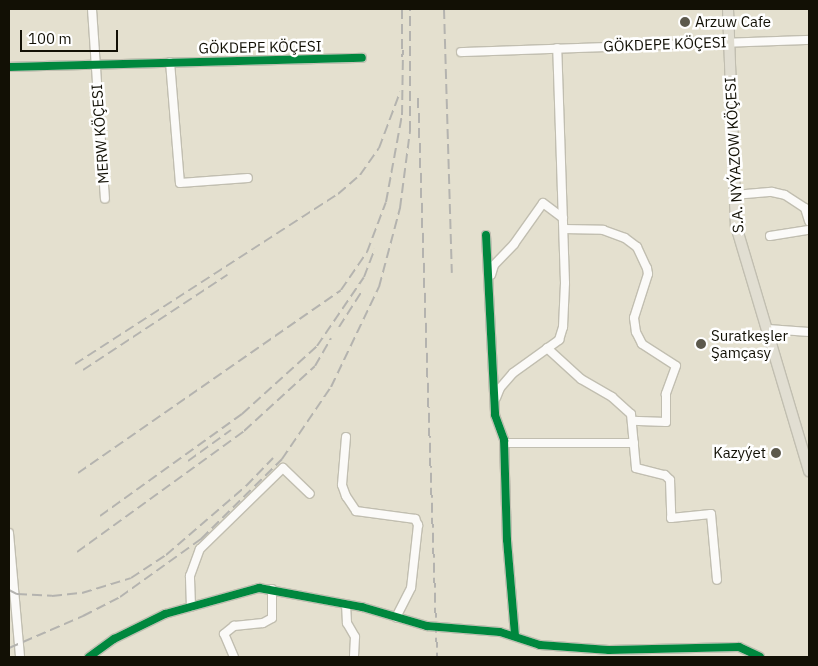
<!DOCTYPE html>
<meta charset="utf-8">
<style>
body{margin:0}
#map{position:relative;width:818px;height:666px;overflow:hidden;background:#e4e0cf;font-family:"IBM Plex Sans",sans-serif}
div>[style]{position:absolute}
.roads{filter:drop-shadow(1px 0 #c1beb0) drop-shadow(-1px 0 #c1beb0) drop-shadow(0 1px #c1beb0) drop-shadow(0 -1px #c1beb0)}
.minor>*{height:8px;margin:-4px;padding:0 4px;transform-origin:4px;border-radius:4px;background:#fbfaf8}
.major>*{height:10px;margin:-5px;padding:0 5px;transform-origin:5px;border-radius:5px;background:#e1ded2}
.rail>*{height:2px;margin-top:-1px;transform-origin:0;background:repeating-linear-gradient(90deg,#b4b3af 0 10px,transparent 0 15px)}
.cycleway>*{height:8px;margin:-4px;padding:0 4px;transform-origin:4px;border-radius:4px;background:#00873e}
.dots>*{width:14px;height:14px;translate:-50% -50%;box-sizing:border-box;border:2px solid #fff;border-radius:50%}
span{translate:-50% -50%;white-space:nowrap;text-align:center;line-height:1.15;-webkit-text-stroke:5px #fff;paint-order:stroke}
.poi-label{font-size:15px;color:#121005}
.left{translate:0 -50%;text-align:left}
.right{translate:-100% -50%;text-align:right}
.street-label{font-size:15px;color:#121005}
.frame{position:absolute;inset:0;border:10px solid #121005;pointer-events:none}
.scale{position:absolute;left:20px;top:30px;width:98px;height:22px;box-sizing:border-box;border:2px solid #121005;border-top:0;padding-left:6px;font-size:15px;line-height:18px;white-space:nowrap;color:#121005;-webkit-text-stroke:4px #fff;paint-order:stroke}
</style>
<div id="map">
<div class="roads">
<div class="minor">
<div style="left:92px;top:9px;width:190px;rotate:86.1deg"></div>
<div style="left:461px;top:52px;width:348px;rotate:-2deg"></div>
<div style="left:170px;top:62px;width:121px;rotate:85.3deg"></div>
<div style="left:180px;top:183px;width:68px;rotate:-4.2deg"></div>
<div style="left:9px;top:67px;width:353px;rotate:-1.5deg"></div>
<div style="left:734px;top:195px;width:38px;rotate:-5deg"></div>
<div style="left:772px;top:192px;width:13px;rotate:13deg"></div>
<div style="left:785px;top:195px;width:24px;rotate:33deg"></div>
<div style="left:805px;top:208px;width:14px;rotate:73deg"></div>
<div style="left:564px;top:229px;width:39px;rotate:1deg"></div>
<div style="left:603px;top:230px;width:23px;rotate:20deg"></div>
<div style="left:625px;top:238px;width:15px;rotate:37deg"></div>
<div style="left:637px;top:247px;width:23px;rotate:65deg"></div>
<div style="left:647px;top:268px;width:6px;rotate:81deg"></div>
<div style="left:648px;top:274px;width:46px;rotate:107.7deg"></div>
<div style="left:634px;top:318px;width:14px;rotate:82deg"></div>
<div style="left:636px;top:332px;width:13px;rotate:63deg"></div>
<div style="left:642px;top:344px;width:40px;rotate:32.9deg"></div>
<div style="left:676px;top:366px;width:30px;rotate:110deg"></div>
<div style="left:666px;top:394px;width:28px;rotate:90deg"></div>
<div style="left:666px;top:422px;width:34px;rotate:-178deg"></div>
<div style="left:486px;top:235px;width:180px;rotate:87.1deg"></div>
<div style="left:495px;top:415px;width:27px;rotate:70deg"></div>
<div style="left:504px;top:440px;width:100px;rotate:88.3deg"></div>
<div style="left:507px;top:540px;width:96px;rotate:85.2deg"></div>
<div style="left:770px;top:236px;width:39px;rotate:-9deg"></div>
<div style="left:491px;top:275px;width:10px;rotate:-73deg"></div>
<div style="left:494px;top:265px;width:29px;rotate:-46deg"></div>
<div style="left:514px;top:244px;width:50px;rotate:-54.7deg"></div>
<div style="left:543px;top:203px;width:25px;rotate:37deg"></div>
<div style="left:768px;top:329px;width:41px;rotate:4.2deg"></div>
<div style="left:547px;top:348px;width:46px;rotate:42.4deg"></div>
<div style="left:581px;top:379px;width:36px;rotate:30deg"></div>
<div style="left:612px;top:397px;width:25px;rotate:42deg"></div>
<div style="left:631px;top:414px;width:54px;rotate:84.7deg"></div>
<div style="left:636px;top:468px;width:30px;rotate:14deg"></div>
<div style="left:665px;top:475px;width:7px;rotate:45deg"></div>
<div style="left:670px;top:480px;width:38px;rotate:88deg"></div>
<div style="left:671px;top:518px;width:40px;rotate:-5.7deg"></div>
<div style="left:711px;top:514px;width:66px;rotate:84.8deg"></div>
<div style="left:496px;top:398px;width:11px;rotate:-68deg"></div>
<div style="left:500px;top:388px;width:20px;rotate:-49deg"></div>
<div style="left:513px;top:373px;width:57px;rotate:-35.7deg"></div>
<div style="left:559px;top:340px;width:14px;rotate:-73deg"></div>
<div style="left:563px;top:327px;width:44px;rotate:-87.4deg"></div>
<div style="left:565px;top:283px;width:235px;rotate:-91.9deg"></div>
<div style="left:346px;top:437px;width:48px;rotate:94.8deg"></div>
<div style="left:342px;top:485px;width:12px;rotate:70deg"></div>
<div style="left:346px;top:496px;width:18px;rotate:56deg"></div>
<div style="left:356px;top:511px;width:60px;rotate:7.7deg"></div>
<div style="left:415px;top:519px;width:7px;rotate:63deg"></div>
<div style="left:418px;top:525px;width:63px;rotate:96.3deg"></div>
<div style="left:411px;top:588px;width:33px;rotate:117deg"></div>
<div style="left:504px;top:443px;width:130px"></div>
<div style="left:9px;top:533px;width:124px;rotate:84.9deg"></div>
<div style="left:346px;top:604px;width:19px;rotate:87deg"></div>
<div style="left:347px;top:623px;width:16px;rotate:60deg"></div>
<div style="left:355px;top:637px;width:20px;rotate:93deg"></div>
<div style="left:191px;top:607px;width:31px;rotate:-92deg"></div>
<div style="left:190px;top:576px;width:29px;rotate:-70deg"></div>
<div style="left:200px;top:549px;width:116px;rotate:-44.3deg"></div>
<div style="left:283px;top:468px;width:37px;rotate:44deg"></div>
<div style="left:89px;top:657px;width:31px;rotate:-36deg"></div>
<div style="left:114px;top:639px;width:57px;rotate:-26.1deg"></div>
<div style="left:165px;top:614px;width:98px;rotate:-15.5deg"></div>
<div style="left:259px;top:588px;width:105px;rotate:10.5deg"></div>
<div style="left:362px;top:607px;width:68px;rotate:16.3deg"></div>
<div style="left:427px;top:626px;width:73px;rotate:4.7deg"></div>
<div style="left:500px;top:632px;width:42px;rotate:18deg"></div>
<div style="left:540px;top:645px;width:69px;rotate:4.1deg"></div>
<div style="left:609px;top:650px;width:130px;rotate:-1.3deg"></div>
<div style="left:739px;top:647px;width:23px;rotate:25deg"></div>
<div style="left:234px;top:657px;width:25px;rotate:-113deg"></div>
<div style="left:224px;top:634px;width:13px;rotate:-39deg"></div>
<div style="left:234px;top:626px;width:29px;rotate:-6deg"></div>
<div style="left:263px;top:623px;width:10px;rotate:-29deg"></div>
<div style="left:272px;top:618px;width:29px;rotate:-90deg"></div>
</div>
<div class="major">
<div style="left:728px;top:9px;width:217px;rotate:87.9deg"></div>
<div style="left:736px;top:226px;width:256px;rotate:73.4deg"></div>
</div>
</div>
<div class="rail">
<div style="left:402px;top:9px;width:48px;rotate:90deg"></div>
<div style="left:444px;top:9px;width:264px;rotate:88.3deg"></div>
<div style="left:418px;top:98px;width:559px;rotate:88.05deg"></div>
<div style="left:339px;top:327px;width:43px;rotate:-57.4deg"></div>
<div style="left:75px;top:364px;width:313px;rotate:-32.9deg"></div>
<div style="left:338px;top:194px;width:29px;rotate:-41deg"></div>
<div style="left:360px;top:175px;width:33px;rotate:-55deg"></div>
<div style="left:379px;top:148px;width:60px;rotate:-69.4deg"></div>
<div style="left:83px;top:370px;width:173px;rotate:-33.4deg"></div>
<div style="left:188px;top:461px;width:53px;rotate:-35.8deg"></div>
<div style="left:78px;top:473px;width:320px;rotate:-34.8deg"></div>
<div style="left:341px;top:290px;width:46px;rotate:-55.6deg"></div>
<div style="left:367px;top:252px;width:53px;rotate:-69.2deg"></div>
<div style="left:386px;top:202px;width:88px;rotate:-79.6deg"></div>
<div style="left:402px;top:115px;width:65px;rotate:-89.1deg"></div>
<div style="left:100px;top:516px;width:175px;rotate:-35.7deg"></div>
<div style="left:242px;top:414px;width:101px;rotate:-42.2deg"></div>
<div style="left:317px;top:346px;width:83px;rotate:-55.7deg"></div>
<div style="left:364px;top:277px;width:30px;rotate:-69deg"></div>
<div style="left:77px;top:552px;width:206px;rotate:-35.9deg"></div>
<div style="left:244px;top:431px;width:96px;rotate:-42.5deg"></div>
<div style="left:315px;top:366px;width:32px;rotate:-60deg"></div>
<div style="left:9px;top:590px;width:9px;rotate:27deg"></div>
<div style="left:17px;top:594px;width:35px;rotate:3deg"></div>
<div style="left:52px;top:596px;width:30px;rotate:-6deg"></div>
<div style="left:82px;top:593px;width:51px;rotate:-17deg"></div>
<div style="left:131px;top:578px;width:42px;rotate:-33.3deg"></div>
<div style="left:166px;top:555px;width:106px;rotate:-40.8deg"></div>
<div style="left:246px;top:486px;width:39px;rotate:-46deg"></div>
<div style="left:9px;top:648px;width:81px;rotate:-23.4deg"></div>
<div style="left:83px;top:616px;width:42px;rotate:-27.2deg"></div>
<div style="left:120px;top:597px;width:100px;rotate:-35.6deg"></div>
<div style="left:201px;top:539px;width:114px;rotate:-44.6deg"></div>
<div style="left:282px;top:459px;width:87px;rotate:-55.8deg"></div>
<div style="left:331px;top:387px;width:111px;rotate:-64.4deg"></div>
<div style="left:379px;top:287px;width:82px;rotate:-75.1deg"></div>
<div style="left:400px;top:208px;width:78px;rotate:-82.6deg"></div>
<div style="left:410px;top:131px;width:122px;rotate:-90deg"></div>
</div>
<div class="cycleway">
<div style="left:9px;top:67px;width:353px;rotate:-1.5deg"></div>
<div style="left:486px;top:235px;width:180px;rotate:87.1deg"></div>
<div style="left:495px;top:415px;width:27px;rotate:70deg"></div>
<div style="left:504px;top:440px;width:100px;rotate:88.3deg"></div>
<div style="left:507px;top:540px;width:96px;rotate:85.2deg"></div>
<div style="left:89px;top:657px;width:31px;rotate:-36deg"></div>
<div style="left:114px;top:639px;width:57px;rotate:-26.1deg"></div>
<div style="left:165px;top:614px;width:98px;rotate:-15.5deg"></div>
<div style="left:259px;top:588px;width:105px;rotate:10.5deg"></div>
<div style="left:362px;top:607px;width:68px;rotate:16.3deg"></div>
<div style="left:427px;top:626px;width:73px;rotate:4.7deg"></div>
<div style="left:500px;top:632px;width:42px;rotate:18deg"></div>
<div style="left:540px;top:645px;width:69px;rotate:4.1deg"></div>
<div style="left:609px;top:650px;width:130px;rotate:-1.3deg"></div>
<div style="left:739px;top:647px;width:23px;rotate:25deg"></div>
</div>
<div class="dots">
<div style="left:685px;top:22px;background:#5c594c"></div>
<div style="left:701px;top:344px;background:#5c594c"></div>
<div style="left:776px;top:453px;background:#5c594c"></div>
</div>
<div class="poi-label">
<span class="left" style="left:695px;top:22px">Arzuw Cafe</span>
<span class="left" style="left:711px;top:344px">Suratkeşler<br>Şamçasy</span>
<span class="right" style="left:766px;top:453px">Kazyýet</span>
</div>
<div class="street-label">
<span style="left:665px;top:44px;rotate:-2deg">GÖKDEPE KÖÇESI</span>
<span style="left:260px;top:47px;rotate:-1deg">GÖKDEPE KÖÇESI</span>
<span style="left:100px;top:134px;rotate:-94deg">MERW KÖÇESI</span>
<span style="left:734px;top:155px;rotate:-93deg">S.A. NYÝAZOW KÖÇESI</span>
</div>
<div class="frame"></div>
<div class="scale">100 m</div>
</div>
